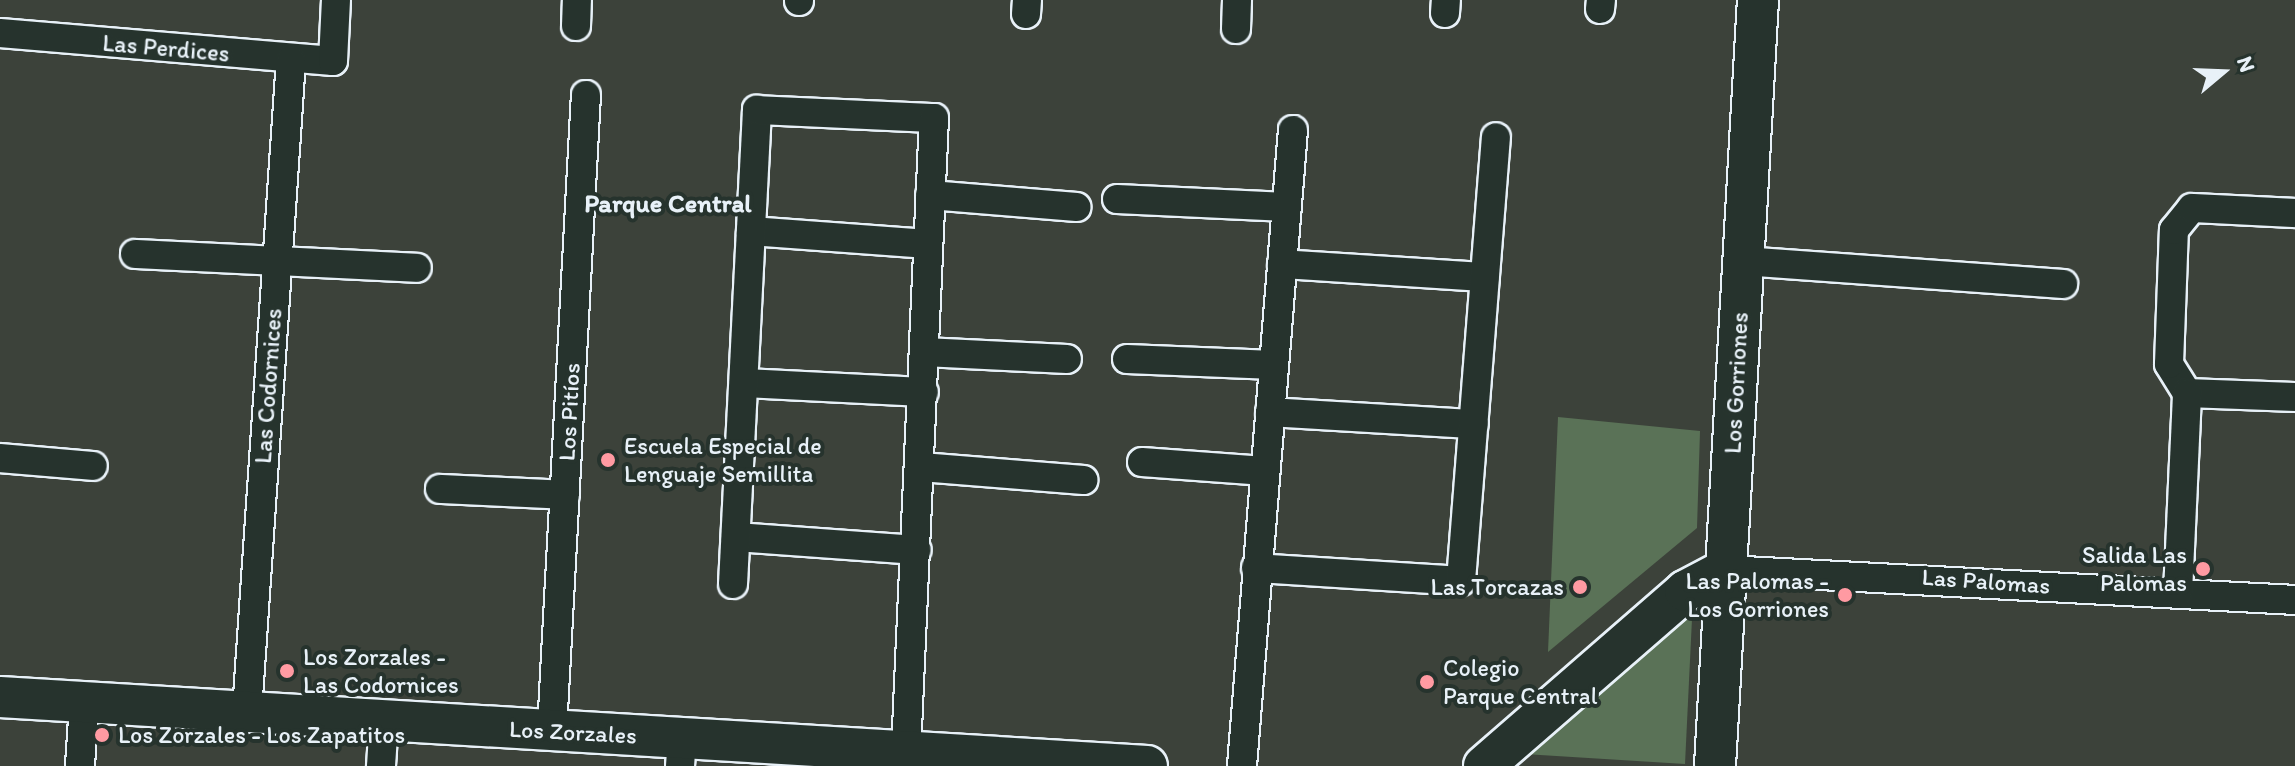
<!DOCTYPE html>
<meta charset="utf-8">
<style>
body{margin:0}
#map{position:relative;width:2295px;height:766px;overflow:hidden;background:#3c423a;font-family:Itim,sans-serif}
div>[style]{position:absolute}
.green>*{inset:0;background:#5a7257}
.roads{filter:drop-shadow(2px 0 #e8f1f8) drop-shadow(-2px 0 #e8f1f8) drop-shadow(0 2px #e8f1f8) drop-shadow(0 -2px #e8f1f8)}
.street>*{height:28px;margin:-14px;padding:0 14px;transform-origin:14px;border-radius:14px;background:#26332d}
.secondary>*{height:40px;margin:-20px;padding:0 20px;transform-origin:20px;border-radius:20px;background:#26332d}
.dots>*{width:22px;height:22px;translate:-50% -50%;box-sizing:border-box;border:4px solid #26332d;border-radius:50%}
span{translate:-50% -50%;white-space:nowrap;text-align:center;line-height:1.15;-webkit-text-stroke:8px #26332d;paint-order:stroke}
.street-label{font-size:24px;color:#e8f1f8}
.poi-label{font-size:24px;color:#e8f1f8}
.left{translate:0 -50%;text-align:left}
.right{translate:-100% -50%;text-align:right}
.neighbourhood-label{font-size:26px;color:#e8f1f8;font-weight:700}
.north{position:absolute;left:2183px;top:32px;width:80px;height:80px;-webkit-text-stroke:6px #26332d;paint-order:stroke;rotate:71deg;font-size:22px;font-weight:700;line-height:32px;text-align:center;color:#e8f1f8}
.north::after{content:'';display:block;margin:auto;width:28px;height:36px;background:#e8f1f8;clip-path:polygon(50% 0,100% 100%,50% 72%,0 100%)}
</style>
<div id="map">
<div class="green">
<div style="clip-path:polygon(1558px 417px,1700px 431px,1697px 528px,1548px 652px)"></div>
<div style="clip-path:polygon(1693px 598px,1685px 764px,1510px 753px)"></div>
</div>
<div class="roads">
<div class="street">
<div style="left:799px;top:1px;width:1px;rotate:-90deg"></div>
<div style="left:1600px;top:9px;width:9px;rotate:-84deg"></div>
<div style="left:1445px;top:13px;width:13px;rotate:-86deg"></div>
<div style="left:1026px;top:14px;width:14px;rotate:-86deg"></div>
<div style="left:576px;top:26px;width:26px;rotate:-88deg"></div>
<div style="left:1236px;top:29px;width:29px;rotate:-88deg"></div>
<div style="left:0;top:33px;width:334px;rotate:4.8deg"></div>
<div style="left:333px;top:61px;width:61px;rotate:-87.2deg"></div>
<div style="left:930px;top:195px;width:147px;rotate:4.7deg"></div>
<div style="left:1117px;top:199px;width:170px;rotate:2.7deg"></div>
<div style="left:751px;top:231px;width:177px;rotate:4.2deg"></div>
<div style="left:135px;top:254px;width:282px;rotate:2.8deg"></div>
<div style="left:1743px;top:261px;width:321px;rotate:4.1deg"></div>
<div style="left:1282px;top:264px;width:203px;rotate:3.7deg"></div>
<div style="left:924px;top:352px;width:143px;rotate:2.8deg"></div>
<div style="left:1127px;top:359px;width:147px;rotate:2.3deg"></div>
<div style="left:744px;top:383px;width:180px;rotate:2.9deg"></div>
<div style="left:2187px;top:393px;width:34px;rotate:-122deg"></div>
<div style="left:2169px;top:364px;width:134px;rotate:-87.9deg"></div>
<div style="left:2174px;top:230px;width:28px;rotate:-51deg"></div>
<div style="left:2192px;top:208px;width:103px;rotate:2.8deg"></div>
<div style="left:2187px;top:393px;width:108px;rotate:2.1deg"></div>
<div style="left:1270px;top:412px;width:204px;rotate:3.4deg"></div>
<div style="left:0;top:458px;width:93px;rotate:4.9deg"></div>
<div style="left:1142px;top:462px;width:123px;rotate:4.2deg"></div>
<div style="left:921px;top:467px;width:163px;rotate:4.6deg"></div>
<div style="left:440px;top:489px;width:125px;rotate:2.7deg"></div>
<div style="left:736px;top:537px;width:181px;rotate:4.1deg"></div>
<div style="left:1256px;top:568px;width:205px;rotate:3.6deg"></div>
<div style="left:1461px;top:581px;width:445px;rotate:-85.5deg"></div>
<div style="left:1725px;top:570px;width:571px;rotate:3.01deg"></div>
<div style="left:733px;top:584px;width:475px;rotate:-87.1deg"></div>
<div style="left:757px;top:110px;width:177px;rotate:2.6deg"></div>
<div style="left:934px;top:118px;width:635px;rotate:92.53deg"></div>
<div style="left:2178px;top:593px;width:200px;rotate:-87.4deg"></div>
<div style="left:247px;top:712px;width:653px;rotate:-86.14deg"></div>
<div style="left:552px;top:730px;width:636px;rotate:-86.94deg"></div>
<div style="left:80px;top:766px;width:64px;rotate:-86.4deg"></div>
<div style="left:381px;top:766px;width:46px;rotate:-86.3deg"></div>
<div style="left:680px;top:766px;width:28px;rotate:-86deg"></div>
<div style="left:1242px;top:766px;width:638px;rotate:-85.42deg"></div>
</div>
<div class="secondary">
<div style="left:0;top:697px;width:1149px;rotate:3.44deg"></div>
<div style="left:1484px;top:766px;width:267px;rotate:-41deg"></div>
<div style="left:1685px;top:591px;width:45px;rotate:-27.7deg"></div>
<div style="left:1715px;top:766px;width:767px;rotate:-86.79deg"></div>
</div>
</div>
<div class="dots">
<div style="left:608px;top:460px;background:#ff9aa2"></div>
<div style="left:2203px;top:569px;background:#ff9aa2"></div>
<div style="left:1580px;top:587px;background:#ff9aa2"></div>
<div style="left:1845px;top:595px;background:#ff9aa2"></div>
<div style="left:287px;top:671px;background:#ff9aa2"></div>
<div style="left:1427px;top:682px;background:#ff9aa2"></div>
<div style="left:102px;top:735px;background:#ff9aa2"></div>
</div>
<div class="street-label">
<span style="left:166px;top:48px;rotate:5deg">Las Perdices</span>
<span style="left:1736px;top:383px;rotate:-87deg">Los Gorriones</span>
<span style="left:268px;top:386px;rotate:-86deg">Las Codornices</span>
<span style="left:569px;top:412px;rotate:-87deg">Los Pitíos</span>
<span style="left:1986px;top:581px;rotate:4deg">Las Palomas</span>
<span style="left:573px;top:732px;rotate:3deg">Los Zorzales</span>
</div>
<div class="poi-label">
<span class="left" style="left:624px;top:460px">Escuela Especial de<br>Lenguaje Semillita</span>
<span class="right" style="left:2187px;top:569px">Salida Las<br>Palomas</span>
<span class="right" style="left:1829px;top:595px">Las Palomas -<br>Los Gorriones</span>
<span class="right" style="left:1564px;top:587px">Las Torcazas</span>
<span class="left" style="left:303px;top:671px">Los Zorzales -<br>Las Codornices</span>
<span class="left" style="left:1443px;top:682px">Colegio<br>Parque Central</span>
<span class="left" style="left:118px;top:735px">Los Zorzales - Los Zapatitos</span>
</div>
<div class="neighbourhood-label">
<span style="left:668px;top:204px">Parque Central</span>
</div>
<div class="north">N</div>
</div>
